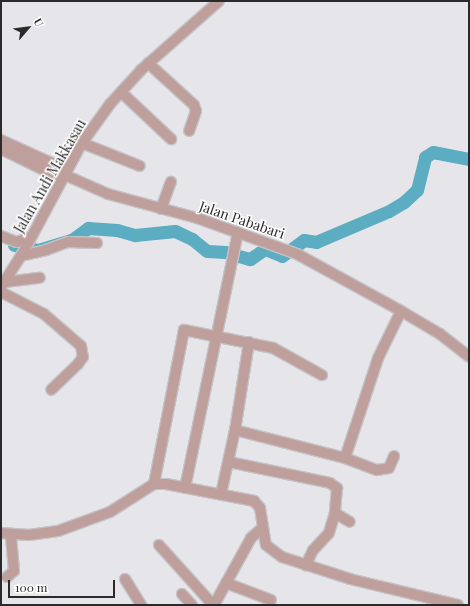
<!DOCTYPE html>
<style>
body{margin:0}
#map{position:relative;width:470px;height:606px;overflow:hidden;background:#e6e6ea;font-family:"Playfair Display",serif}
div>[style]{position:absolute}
.river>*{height:13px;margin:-6.5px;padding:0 6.5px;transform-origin:6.5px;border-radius:6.5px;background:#5cacc2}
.roads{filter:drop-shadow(1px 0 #c4c4c8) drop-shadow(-1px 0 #c4c4c8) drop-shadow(0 1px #c4c4c8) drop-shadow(0 -1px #c4c4c8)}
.minor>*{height:10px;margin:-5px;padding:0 5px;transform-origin:5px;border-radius:5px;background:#bf9f9c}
span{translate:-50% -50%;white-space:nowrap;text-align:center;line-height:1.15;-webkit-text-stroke:3px #fff;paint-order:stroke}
.street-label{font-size:14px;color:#2a2a2b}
.frame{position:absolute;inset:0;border:2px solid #2a2a2b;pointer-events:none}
.north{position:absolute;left:8px;top:8px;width:40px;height:40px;-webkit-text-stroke:3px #fff;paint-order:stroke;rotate:62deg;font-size:11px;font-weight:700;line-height:16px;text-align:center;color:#2a2a2b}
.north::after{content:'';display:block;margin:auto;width:14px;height:18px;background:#2a2a2b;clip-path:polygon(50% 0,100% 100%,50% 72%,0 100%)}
.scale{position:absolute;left:8px;top:580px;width:107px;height:18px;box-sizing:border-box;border:2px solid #2a2a2b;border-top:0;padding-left:5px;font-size:12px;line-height:14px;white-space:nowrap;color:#2a2a2b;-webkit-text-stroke:3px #fff;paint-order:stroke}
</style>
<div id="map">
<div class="river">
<div style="left:14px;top:245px;width:25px;rotate:12deg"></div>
<div style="left:38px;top:250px;width:37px;rotate:-17deg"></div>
<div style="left:73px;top:239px;width:19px;rotate:-36deg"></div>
<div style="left:88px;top:228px;width:29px;rotate:4deg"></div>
<div style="left:117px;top:230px;width:19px;rotate:16deg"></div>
<div style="left:135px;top:235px;width:40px;rotate:-5.7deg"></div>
<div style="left:175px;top:231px;width:19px;rotate:25deg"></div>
<div style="left:192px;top:239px;width:19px;rotate:39deg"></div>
<div style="left:207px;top:251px;width:18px;rotate:3deg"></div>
<div style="left:225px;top:252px;width:26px;rotate:16deg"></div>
<div style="left:250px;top:259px;width:18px;rotate:-34deg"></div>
<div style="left:265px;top:249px;width:18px;rotate:22deg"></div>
<div style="left:282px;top:256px;width:27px;rotate:-36deg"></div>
<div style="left:304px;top:240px;width:12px;rotate:9deg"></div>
<div style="left:316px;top:242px;width:79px;rotate:-23deg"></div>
<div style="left:389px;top:211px;width:17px;rotate:-31deg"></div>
<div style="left:404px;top:202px;width:18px;rotate:-43deg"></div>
<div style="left:417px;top:190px;width:34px;rotate:-76deg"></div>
<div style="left:425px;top:157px;width:9px;rotate:-32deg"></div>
<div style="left:433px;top:152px;width:37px;rotate:11deg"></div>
</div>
<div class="roads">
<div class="minor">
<div style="left:148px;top:63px;width:62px;rotate:42.4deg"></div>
<div style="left:194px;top:105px;width:6px;rotate:72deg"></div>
<div style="left:196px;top:111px;width:21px;rotate:109deg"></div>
<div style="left:121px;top:92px;width:69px;rotate:43.2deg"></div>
<div style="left:1px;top:140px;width:63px;rotate:24.5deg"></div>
<div style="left:58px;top:166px;width:11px;rotate:52deg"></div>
<div style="left:82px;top:143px;width:62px;rotate:21.6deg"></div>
<div style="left:1px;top:149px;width:59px;rotate:26.1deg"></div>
<div style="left:54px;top:175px;width:11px"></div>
<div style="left:65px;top:175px;width:47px;rotate:23.8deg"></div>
<div style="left:108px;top:194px;width:92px;rotate:15.1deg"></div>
<div style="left:197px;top:218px;width:106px;rotate:19.8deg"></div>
<div style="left:297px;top:254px;width:119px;rotate:28.7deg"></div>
<div style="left:401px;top:311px;width:45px;rotate:30.5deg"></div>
<div style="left:440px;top:334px;width:37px;rotate:38deg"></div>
<div style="left:161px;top:209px;width:29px;rotate:-70deg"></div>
<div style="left:1px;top:236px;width:17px;rotate:21deg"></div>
<div style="left:17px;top:242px;width:15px;rotate:-20deg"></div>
<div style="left:21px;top:256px;width:26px;rotate:-13deg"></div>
<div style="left:46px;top:250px;width:23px;rotate:-20deg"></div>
<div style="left:68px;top:242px;width:29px;rotate:2deg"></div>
<div style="left:5px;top:282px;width:35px;rotate:-7deg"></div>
<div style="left:1px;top:287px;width:43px;rotate:-57.4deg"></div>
<div style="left:24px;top:251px;width:123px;rotate:-61.8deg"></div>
<div style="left:82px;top:143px;width:48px;rotate:-54.3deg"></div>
<div style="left:110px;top:104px;width:46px;rotate:-47.6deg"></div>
<div style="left:141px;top:70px;width:104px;rotate:-41.5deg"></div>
<div style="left:1px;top:292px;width:48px;rotate:27.1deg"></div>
<div style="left:44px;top:314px;width:49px;rotate:40.9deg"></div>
<div style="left:81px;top:346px;width:11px;rotate:80deg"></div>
<div style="left:83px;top:357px;width:9px;rotate:126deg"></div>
<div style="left:78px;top:364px;width:37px;rotate:136deg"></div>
<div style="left:249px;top:342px;width:89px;rotate:99deg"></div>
<div style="left:235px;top:430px;width:114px;rotate:14.3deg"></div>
<div style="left:345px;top:458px;width:34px;rotate:21deg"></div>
<div style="left:377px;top:470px;width:12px;rotate:-9deg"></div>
<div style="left:389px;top:468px;width:13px;rotate:-67deg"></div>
<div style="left:345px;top:458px;width:105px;rotate:-71.7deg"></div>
<div style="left:378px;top:358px;width:52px;rotate:-63.9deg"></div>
<div style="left:229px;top:462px;width:103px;rotate:11.7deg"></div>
<div style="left:330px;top:483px;width:9px;rotate:36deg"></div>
<div style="left:337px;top:488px;width:25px;rotate:95deg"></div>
<div style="left:335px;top:513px;width:21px;rotate:107deg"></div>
<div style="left:329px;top:533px;width:23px;rotate:133deg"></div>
<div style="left:313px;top:550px;width:17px;rotate:115deg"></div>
<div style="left:154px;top:484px;width:157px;rotate:-79deg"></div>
<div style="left:184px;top:330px;width:91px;rotate:11.4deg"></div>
<div style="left:273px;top:348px;width:56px;rotate:28.9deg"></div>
<div style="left:185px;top:488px;width:261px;rotate:-78.3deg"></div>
<div style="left:221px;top:494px;width:66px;rotate:-77.7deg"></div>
<div style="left:335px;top:513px;width:17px;rotate:31deg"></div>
<div style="left:1px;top:533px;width:28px;rotate:4deg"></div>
<div style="left:29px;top:535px;width:29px;rotate:-8deg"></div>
<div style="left:58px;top:531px;width:55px;rotate:-20.1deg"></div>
<div style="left:110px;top:512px;width:52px;rotate:-32.5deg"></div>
<div style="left:154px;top:484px;width:12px"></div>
<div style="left:166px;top:484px;width:90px;rotate:10.9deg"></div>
<div style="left:254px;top:501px;width:9px;rotate:49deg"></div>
<div style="left:260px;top:508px;width:37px;rotate:81deg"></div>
<div style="left:266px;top:545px;width:20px;rotate:37deg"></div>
<div style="left:282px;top:557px;width:71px;rotate:17.9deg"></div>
<div style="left:350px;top:579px;width:111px;rotate:13.5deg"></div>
<div style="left:159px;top:545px;width:81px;rotate:48deg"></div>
<div style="left:7px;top:577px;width:9px;rotate:-41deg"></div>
<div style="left:14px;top:571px;width:37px;rotate:-95deg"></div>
<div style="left:125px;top:579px;width:31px;rotate:58deg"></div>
<div style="left:226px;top:583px;width:48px;rotate:20.7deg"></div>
<div style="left:182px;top:594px;width:15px;rotate:48deg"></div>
<div style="left:214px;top:605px;width:77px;rotate:-61.1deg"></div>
<div style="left:251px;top:538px;width:15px;rotate:-42deg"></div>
</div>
</div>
<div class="street-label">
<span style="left:50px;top:176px;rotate:-60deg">Jalan Andi Makkasau</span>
<span style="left:242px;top:220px;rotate:19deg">Jalan Pababari</span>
</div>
<div class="frame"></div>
<div class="north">U</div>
<div class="scale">100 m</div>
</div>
